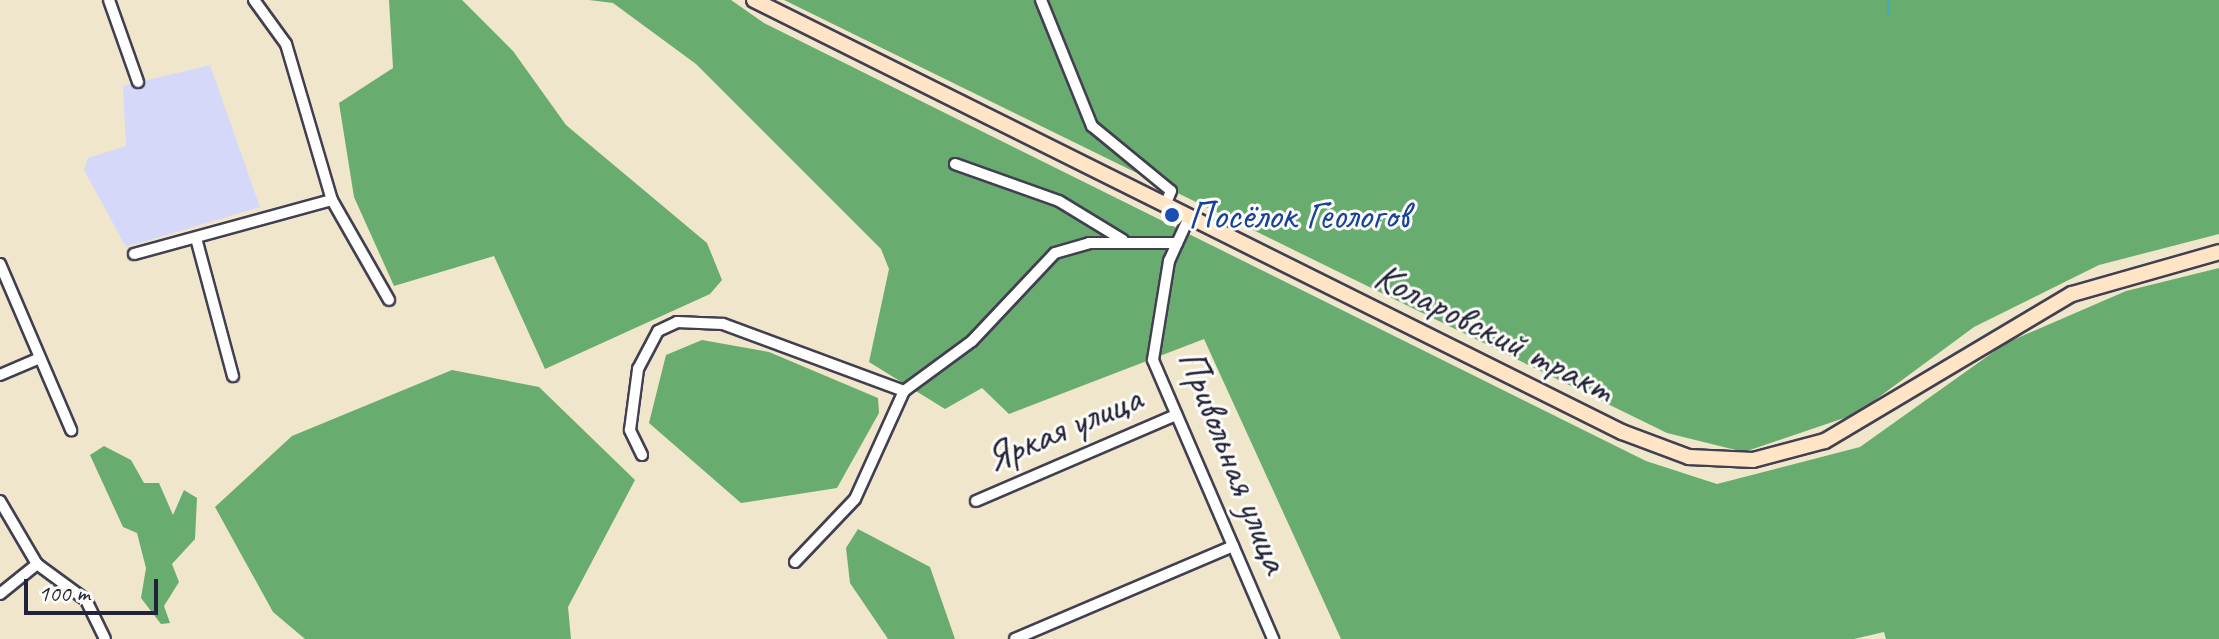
<!DOCTYPE html>
<meta charset="utf-8">
<style>
body{margin:0}
#map{position:relative;width:2219px;height:639px;overflow:hidden;background:#f0e6cb;font-family:Caveat,sans-serif}
div>[style]{position:absolute}
.built>*{inset:0;background:#d5d8f9}
.forest>*{inset:0;background:#69ac6f}
.stream>*{height:3px;margin:-1.5px;padding:0 1.5px;transform-origin:1.5px;border-radius:1.5px;background:#3facbd}
.roads{filter:drop-shadow(2px 0 #413f51) drop-shadow(-2px 0 #413f51) drop-shadow(0 2px #413f51) drop-shadow(0 -2px #413f51)}
.street>*{height:10px;margin:-5px;padding:0 5px;transform-origin:5px;border-radius:5px;background:#fff}
.secondary>*{height:14px;margin:-7px;padding:0 7px;transform-origin:7px;border-radius:7px;background:#ffe4c6}
.dots>*{width:22px;height:22px;translate:-50% -50%;box-sizing:border-box;border:4px solid #fdfcf7;border-radius:50%}
span{translate:-50% -50%;white-space:nowrap;text-align:center;line-height:1.15;-webkit-text-stroke:6px #fdfcf7;paint-order:stroke}
.transit-label{font-size:40px;color:#164399}
.left{translate:0 -50%;text-align:left}
.street-label{font-size:40px;color:#22223b}
.scale{position:absolute;left:24px;top:579px;width:134px;height:36px;box-sizing:border-box;border:4px solid #22223b;border-top:0;padding-left:10px;font-size:24px;line-height:28px;white-space:nowrap;color:#22223b;-webkit-text-stroke:6px #fdfcf7;paint-order:stroke}
</style>
<div id="map">
<div class="built">
<div style="clip-path:polygon(210px 65px,260px 207px,126px 247px,84px 170px,88px 158px,126px 146px,123px 86px)"></div>
</div>
<div class="forest">
<div style="clip-path:polygon(389px 0,462px 0,513px 51px,566px 125px,707px 243px,722px 280px,710px 294px,545px 369px,494px 256px,394px 286px,354px 197px,339px 103px,393px 68px)"></div>
<div style="clip-path:polygon(589px 0,731px 0,764px 23px,1646px 461px,1717px 484px,1860px 447px,2006px 343px,2126px 291px,2219px 268px,2219px 639px,1886px 639px,1884px 632px,1854px 639px,1341px 639px,1204px 339px,1009px 414px,982px 388px,945px 409px,869px 362px,889px 269px,881px 249px,696px 64px,613px 3px)"></div>
<div style="clip-path:polygon(784px 0,2219px 0,2219px 234px,2099px 265px,1974px 327px,1856px 414px,1744px 452px,1667px 433px)"></div>
<div style="clip-path:polygon(702px 340px,769px 352px,878px 398px,879px 413px,837px 488px,741px 503px,649px 423px,666px 355px)"></div>
<div style="clip-path:polygon(452px 370px,539px 387px,635px 480px,568px 607px,571px 639px,305px 639px,273px 612px,215px 507px,292px 436px)"></div>
<div style="clip-path:polygon(104px 446px,131px 460px,144px 483px,159px 483px,173px 515px,184px 490px,197px 498px,195px 539px,172px 564px,179px 582px,164px 606px,170px 623px,161px 624px,141px 598px,146px 568px,137px 533px,123px 527px,90px 455px)"></div>
<div style="clip-path:polygon(858px 529px,930px 567px,955px 639px,888px 639px,850px 583px,846px 548px)"></div>
</div>
<div class="stream">
<div style="left:1888px;top:0;width:14px;rotate:90deg"></div>
</div>
<div class="roads">
<div class="street">
<div style="left:109px;top:0;width:87px;rotate:70.5deg"></div>
<div style="left:254px;top:0;width:54px;rotate:54deg"></div>
<div style="left:286px;top:44px;width:163px;rotate:73.6deg"></div>
<div style="left:332px;top:200px;width:115px;rotate:60.3deg"></div>
<div style="left:1041px;top:0;width:136px;rotate:68deg"></div>
<div style="left:1092px;top:126px;width:102px;rotate:39.4deg"></div>
<div style="left:1171px;top:191px;width:13px;rotate:113deg"></div>
<div style="left:955px;top:164px;width:110px;rotate:19.6deg"></div>
<div style="left:1059px;top:201px;width:75px;rotate:31.4deg"></div>
<div style="left:1190px;top:215px;width:51px;rotate:114.5deg"></div>
<div style="left:1169px;top:261px;width:100px;rotate:99.2deg"></div>
<div style="left:1153px;top:360px;width:304px;rotate:66.7deg"></div>
<div style="left:196px;top:238px;width:143px;rotate:75deg"></div>
<div style="left:134px;top:254px;width:205px;rotate:-15.3deg"></div>
<div style="left:0;top:264px;width:181px;rotate:66.8deg"></div>
<div style="left:0;top:375px;width:43px;rotate:-23deg"></div>
<div style="left:642px;top:455px;width:28px;rotate:-116deg"></div>
<div style="left:630px;top:430px;width:62px;rotate:-82.5deg"></div>
<div style="left:638px;top:369px;width:43px;rotate:-62.2deg"></div>
<div style="left:658px;top:331px;width:21px;rotate:-25deg"></div>
<div style="left:677px;top:322px;width:46px;rotate:2.5deg"></div>
<div style="left:723px;top:324px;width:193px;rotate:20.3deg"></div>
<div style="left:0;top:501px;width:73px;rotate:59.6deg"></div>
<div style="left:37px;top:564px;width:61px;rotate:36.3deg"></div>
<div style="left:86px;top:600px;width:43px;rotate:64deg"></div>
<div style="left:976px;top:501px;width:218px;rotate:-23.3deg"></div>
<div style="left:795px;top:562px;width:87px;rotate:-46.4deg"></div>
<div style="left:855px;top:499px;width:119px;rotate:-65.6deg"></div>
<div style="left:904px;top:391px;width:84px;rotate:-36.3deg"></div>
<div style="left:972px;top:341px;width:121px;rotate:-46.7deg"></div>
<div style="left:1055px;top:253px;width:35px;rotate:-16deg"></div>
<div style="left:1089px;top:243px;width:88px"></div>
<div style="left:0;top:594px;width:48px;rotate:-39deg"></div>
<div style="left:1015px;top:639px;width:237px;rotate:-23.1deg"></div>
</div>
<div class="secondary">
<div style="left:754px;top:0;width:970px;rotate:26.46deg"></div>
<div style="left:1622px;top:432px;width:72px;rotate:20.5deg"></div>
<div style="left:1689px;top:457px;width:64px;rotate:2.7deg"></div>
<div style="left:1753px;top:460px;width:74px;rotate:-14.8deg"></div>
<div style="left:1825px;top:441px;width:287px;rotate:-30.8deg"></div>
<div style="left:2072px;top:294px;width:153px;rotate:-15.9deg"></div>
</div>
</div>
<div class="dots">
<div style="left:1172px;top:215px;background:#1a4fb4"></div>
</div>
<div class="transit-label">
<span class="left" style="left:1188px;top:215px">Посёлок Геологов</span>
</div>
<div class="street-label">
<span style="left:1494px;top:332px;rotate:27deg">Коларовский тракт</span>
<span style="left:1063px;top:428px;rotate:-23deg">Яркая улица</span>
<span style="left:1234px;top:461px;rotate:68deg">Привольная улица</span>
</div>
<div class="scale">100 m</div>
</div>
